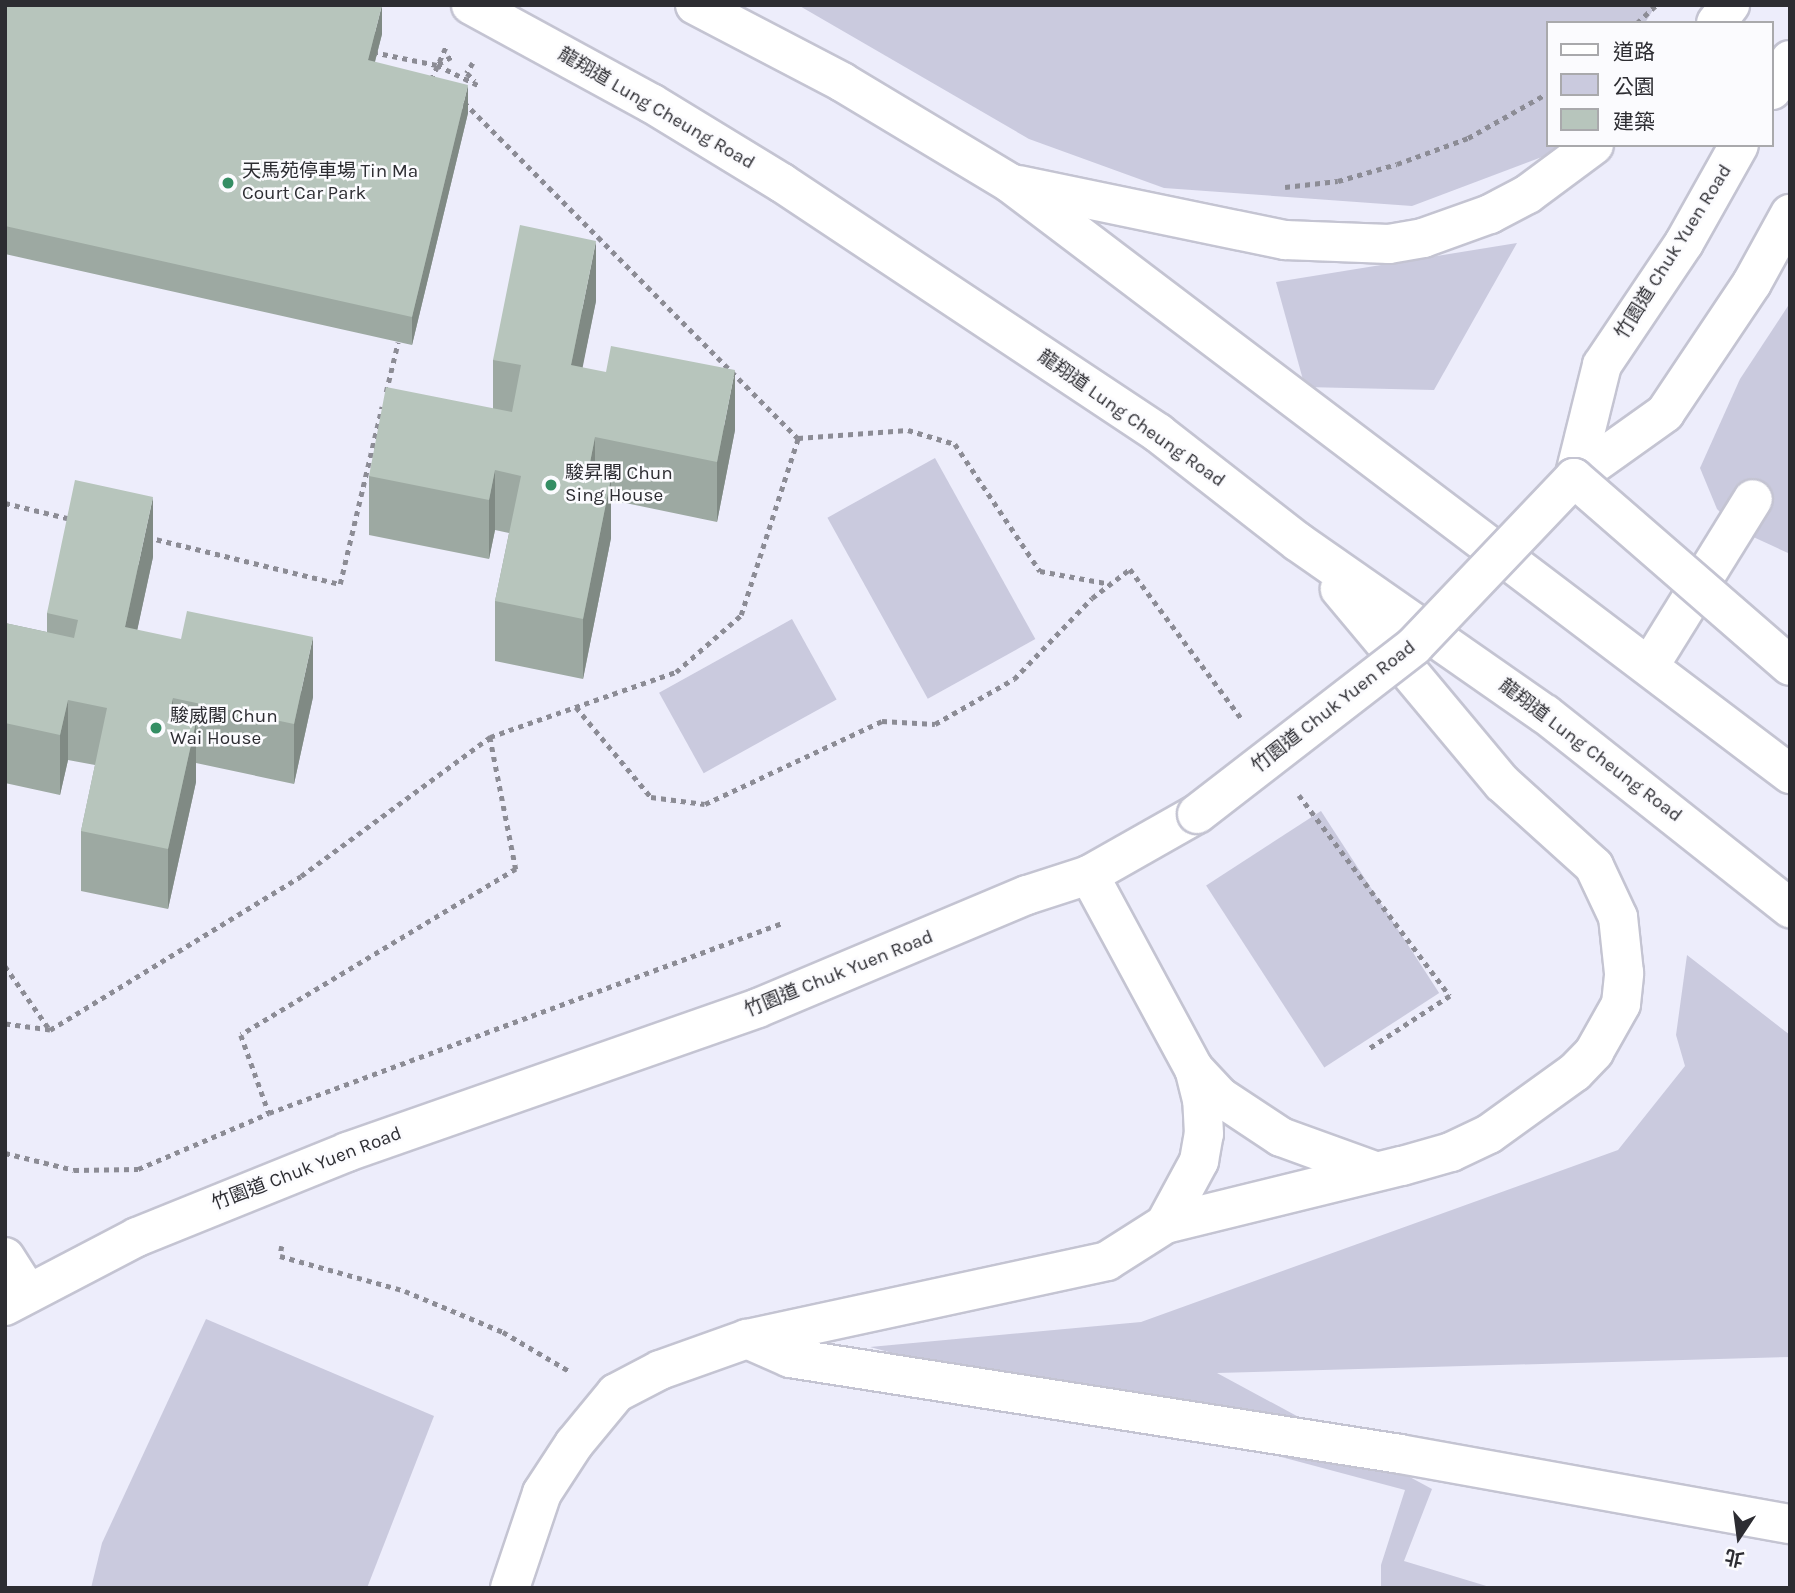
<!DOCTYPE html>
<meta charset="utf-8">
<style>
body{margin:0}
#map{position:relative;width:1795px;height:1593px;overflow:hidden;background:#ededfb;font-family:Karla,"Noto Sans TC",sans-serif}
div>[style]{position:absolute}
.green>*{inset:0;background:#cacade;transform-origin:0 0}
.path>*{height:4.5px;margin-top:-2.25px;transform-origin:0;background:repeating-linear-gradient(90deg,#8c8c95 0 5px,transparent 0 10px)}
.roads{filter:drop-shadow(2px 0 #c4c4d2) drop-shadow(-2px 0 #c4c4d2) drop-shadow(0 2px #c4c4d2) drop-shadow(0 -2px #c4c4d2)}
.minor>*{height:38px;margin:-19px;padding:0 19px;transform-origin:19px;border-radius:19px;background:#fff}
.major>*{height:38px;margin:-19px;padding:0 19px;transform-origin:19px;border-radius:19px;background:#fff}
.highway>*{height:38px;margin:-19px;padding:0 19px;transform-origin:19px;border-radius:19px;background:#fff}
.bridges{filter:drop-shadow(2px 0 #c4c4d2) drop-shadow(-2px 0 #c4c4d2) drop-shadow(0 2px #c4c4d2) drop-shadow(0 -2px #c4c4d2)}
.major-bridge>*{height:38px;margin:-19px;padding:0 19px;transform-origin:19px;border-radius:19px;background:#fff}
.highway-bridge>*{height:38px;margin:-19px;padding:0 19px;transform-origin:19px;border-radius:19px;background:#fff}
.wall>*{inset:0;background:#9da9a2}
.shaded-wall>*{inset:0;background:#808a84}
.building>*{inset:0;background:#b7c5bc}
.dots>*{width:19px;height:19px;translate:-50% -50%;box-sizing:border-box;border:4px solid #fbfbfe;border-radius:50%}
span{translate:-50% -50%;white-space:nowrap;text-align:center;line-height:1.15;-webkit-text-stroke:5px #fbfbfe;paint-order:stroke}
.street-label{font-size:19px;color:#2d2d32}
.poi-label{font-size:19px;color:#2d2d32}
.left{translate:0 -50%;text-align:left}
.frame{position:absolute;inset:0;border:7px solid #2d2d32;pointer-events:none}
.legend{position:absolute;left:1546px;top:21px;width:228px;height:126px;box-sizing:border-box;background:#fbfbfe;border:2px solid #a9a9ac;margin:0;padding:9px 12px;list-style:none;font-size:21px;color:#2d2d32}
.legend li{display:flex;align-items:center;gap:14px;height:35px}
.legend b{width:35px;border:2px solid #a9a9ac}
.north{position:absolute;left:1704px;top:1502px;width:70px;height:70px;-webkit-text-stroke:5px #fbfbfe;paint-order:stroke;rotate:193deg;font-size:19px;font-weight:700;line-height:28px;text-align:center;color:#2d2d32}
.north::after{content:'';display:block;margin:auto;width:24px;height:32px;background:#2d2d32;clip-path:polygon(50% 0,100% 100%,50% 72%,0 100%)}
</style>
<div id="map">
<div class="green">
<div style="clip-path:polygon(798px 5px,1656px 5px,1645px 23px,1548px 23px,1548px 145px,1571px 146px,1412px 206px,1164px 188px,1029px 139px)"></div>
<div style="clip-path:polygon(1517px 243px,1434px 390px,1305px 387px,1276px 282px)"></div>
<div style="clip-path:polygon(1790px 303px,1790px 549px,1788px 553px,1738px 530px,1717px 509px,1700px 468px,1740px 379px)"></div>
<div style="left:935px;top:458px;width:207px;height:123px;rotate:61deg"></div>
<div style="left:792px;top:619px;width:92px;height:152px;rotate:61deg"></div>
<div style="left:1321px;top:811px;width:217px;height:137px;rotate:57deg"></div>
<div style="clip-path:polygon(1687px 955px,1790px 1035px,1790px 1357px,1217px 1373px,1432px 1489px,1404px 1561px,1493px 1588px,1381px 1588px,1381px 1565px,1405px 1490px,870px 1347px,1141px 1322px,1618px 1150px,1685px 1066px,1676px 1035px)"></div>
<div style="clip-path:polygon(206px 1319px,434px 1416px,367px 1588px,91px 1588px,102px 1543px)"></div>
</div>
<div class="path">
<div style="left:1637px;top:23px;width:26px;rotate:-43deg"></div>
<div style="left:373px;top:52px;width:65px;rotate:11.5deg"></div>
<div style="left:437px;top:65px;width:46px;rotate:26deg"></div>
<div style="left:473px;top:63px;width:12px;rotate:121deg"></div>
<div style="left:467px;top:73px;width:11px;rotate:45deg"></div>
<div style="left:438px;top:64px;width:19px;rotate:-28deg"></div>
<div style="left:431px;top:80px;width:36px;rotate:-66deg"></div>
<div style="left:464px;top:102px;width:474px;rotate:45.2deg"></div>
<div style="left:798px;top:438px;width:110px;rotate:-4.2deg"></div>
<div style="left:908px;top:430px;width:49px;rotate:16.6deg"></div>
<div style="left:955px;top:444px;width:153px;rotate:56.2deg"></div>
<div style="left:1040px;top:571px;width:72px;rotate:10.4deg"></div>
<div style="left:1285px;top:187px;width:53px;rotate:-6.5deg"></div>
<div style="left:1338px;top:181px;width:61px;rotate:-16.1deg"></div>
<div style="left:1397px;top:164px;width:76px;rotate:-20.1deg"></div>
<div style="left:1468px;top:138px;width:92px;rotate:-29.4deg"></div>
<div style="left:386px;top:392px;width:51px;rotate:-76.5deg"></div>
<div style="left:5px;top:503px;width:68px;rotate:13.6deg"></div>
<div style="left:147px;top:537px;width:199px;rotate:13.7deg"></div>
<div style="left:340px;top:584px;width:182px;rotate:-76.7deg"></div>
<div style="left:576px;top:707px;width:117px;rotate:50.2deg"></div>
<div style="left:651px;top:797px;width:54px;rotate:7.4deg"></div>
<div style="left:705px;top:804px;width:195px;rotate:-25.1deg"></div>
<div style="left:882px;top:721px;width:53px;rotate:3.2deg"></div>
<div style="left:935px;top:724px;width:91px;rotate:-29.7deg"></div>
<div style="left:1014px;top:679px;width:112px;rotate:-46.1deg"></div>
<div style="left:1092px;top:598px;width:48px;rotate:-37.3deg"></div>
<div style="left:1130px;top:569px;width:186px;rotate:53.3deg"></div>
<div style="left:490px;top:737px;width:135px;rotate:78.9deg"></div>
<div style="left:516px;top:869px;width:321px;rotate:148.9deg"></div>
<div style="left:241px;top:1035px;width:83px;rotate:70.3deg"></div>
<div style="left:269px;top:1113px;width:547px;rotate:-20.32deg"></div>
<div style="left:1299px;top:795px;width:251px;rotate:53.1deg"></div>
<div style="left:1450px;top:996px;width:97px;rotate:146.8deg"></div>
<div style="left:5px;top:966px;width:78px;rotate:54.9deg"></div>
<div style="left:50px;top:1030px;width:45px;rotate:-172.4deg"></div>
<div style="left:50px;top:1030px;width:294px;rotate:-31.5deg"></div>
<div style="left:301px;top:876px;width:235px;rotate:-36.3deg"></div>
<div style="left:490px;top:737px;width:197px;rotate:-19.3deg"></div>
<div style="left:676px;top:672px;width:86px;rotate:-41.2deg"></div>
<div style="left:741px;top:615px;width:186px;rotate:-72.1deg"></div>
<div style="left:5px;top:1153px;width:71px;rotate:13.8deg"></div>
<div style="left:74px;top:1170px;width:64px;rotate:-0.9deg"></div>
<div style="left:138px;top:1169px;width:142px;rotate:-23.1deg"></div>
<div style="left:282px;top:1246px;width:10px;rotate:101deg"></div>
<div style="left:280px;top:1256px;width:130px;rotate:15.6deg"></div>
<div style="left:405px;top:1291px;width:106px;rotate:22.7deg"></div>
<div style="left:503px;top:1332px;width:79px;rotate:30.5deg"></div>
</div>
<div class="roads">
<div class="minor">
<div style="left:1650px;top:665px;width:195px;rotate:-58.2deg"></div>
<div style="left:5px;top:1257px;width:43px;rotate:57.4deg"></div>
<div style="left:747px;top:1339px;width:47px;rotate:23.8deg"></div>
<div style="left:790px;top:1358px;width:618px;rotate:8.94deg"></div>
<div style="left:1400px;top:1454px;width:396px;rotate:10.2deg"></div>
<div style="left:510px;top:1588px;width:100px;rotate:-71.4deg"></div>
<div style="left:542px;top:1493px;width:59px;rotate:-56.9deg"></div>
<div style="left:574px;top:1444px;width:66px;rotate:-50.5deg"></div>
<div style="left:616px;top:1393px;width:50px;rotate:-27.6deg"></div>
<div style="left:660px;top:1370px;width:92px;rotate:-19.6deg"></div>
<div style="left:747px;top:1339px;width:368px;rotate:-12.2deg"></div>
<div style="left:1107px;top:1261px;width:69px;rotate:-32.5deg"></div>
<div style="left:1165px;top:1224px;width:72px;rotate:-61.6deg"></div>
<div style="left:1199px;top:1161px;width:27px;rotate:-80deg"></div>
<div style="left:1204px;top:1134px;width:34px;rotate:-93deg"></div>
<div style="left:1202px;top:1100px;width:32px;rotate:-104deg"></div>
<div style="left:1194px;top:1069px;width:221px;rotate:-118.4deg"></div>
</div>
<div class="major">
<div style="left:1772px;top:90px;width:35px;rotate:-59deg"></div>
<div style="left:1574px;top:478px;width:116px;rotate:-76.1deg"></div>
<div style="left:1602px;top:365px;width:147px;rotate:-56.1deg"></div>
<div style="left:1684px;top:243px;width:112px;rotate:-60.7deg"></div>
<div style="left:1574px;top:478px;width:112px;rotate:-35.5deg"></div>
<div style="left:1665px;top:413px;width:156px;rotate:-56.2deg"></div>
<div style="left:1752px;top:283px;width:79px;rotate:-61.2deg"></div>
<div style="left:5px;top:1306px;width:149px;rotate:-27.6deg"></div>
<div style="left:137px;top:1237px;width:227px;rotate:-22deg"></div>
<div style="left:347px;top:1152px;width:435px;rotate:-19.3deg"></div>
<div style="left:758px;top:1008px;width:292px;rotate:-22.8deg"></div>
<div style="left:1027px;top:895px;width:65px;rotate:-17.9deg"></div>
<div style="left:1089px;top:875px;width:124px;rotate:-29.5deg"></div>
</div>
<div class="highway">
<div style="left:471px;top:5px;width:205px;rotate:28.6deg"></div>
<div style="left:651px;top:103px;width:153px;rotate:31.4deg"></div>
<div style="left:782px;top:183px;width:452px;rotate:33.6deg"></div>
<div style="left:1158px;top:433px;width:177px;rotate:37.9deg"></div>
<div style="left:1298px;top:542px;width:301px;rotate:34.9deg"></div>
<div style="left:1545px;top:714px;width:313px;rotate:38.4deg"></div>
<div style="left:695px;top:5px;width:166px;rotate:27.6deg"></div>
<div style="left:842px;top:82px;width:196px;rotate:31deg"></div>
<div style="left:1010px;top:183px;width:979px;rotate:37.15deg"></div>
<div style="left:1716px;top:23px;width:23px;rotate:-52deg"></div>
<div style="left:1019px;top:185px;width:272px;rotate:11.7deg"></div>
<div style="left:1285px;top:240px;width:104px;rotate:2.2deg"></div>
<div style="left:1389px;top:244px;width:35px;rotate:-10deg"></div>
<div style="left:1423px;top:238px;width:71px;rotate:-19.7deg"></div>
<div style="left:1490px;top:214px;width:43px;rotate:-27.8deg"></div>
<div style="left:1528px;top:194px;width:82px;rotate:-36.6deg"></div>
<div style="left:1194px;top:1069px;width:37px;rotate:47deg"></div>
<div style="left:1219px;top:1096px;width:74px;rotate:33.5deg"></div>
<div style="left:1281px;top:1137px;width:100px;rotate:19.9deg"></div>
<div style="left:1165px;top:1224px;width:244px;rotate:-13.8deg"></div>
<div style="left:1402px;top:1166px;width:51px;rotate:-15.9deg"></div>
<div style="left:1451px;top:1152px;width:42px;rotate:-25.3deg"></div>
<div style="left:1489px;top:1134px;width:106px;rotate:-35.8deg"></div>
<div style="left:1575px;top:1072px;width:28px;rotate:-46deg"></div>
<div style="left:1594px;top:1052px;width:55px;rotate:-60.6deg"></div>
<div style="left:1621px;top:1004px;width:31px;rotate:-84deg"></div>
<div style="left:1624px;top:973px;width:56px;rotate:-96.1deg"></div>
<div style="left:1618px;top:917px;width:56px;rotate:-115.2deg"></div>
<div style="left:1594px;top:866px;width:124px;rotate:-137.9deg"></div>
<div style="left:1502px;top:783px;width:253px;rotate:-129.9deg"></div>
</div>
</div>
<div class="bridges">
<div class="major-bridge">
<div style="left:1197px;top:814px;width:274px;rotate:-37.7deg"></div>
<div style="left:1414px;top:646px;width:232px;rotate:-46.4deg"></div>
</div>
<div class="highway-bridge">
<div style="left:1574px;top:478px;width:286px;rotate:41deg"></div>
</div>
</div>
<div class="wall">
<div style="clip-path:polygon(5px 5px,382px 34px,375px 62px,468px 113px,412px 345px,5px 254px)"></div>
<div style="clip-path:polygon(596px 301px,582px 368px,735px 430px,717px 522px,611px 500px,611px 538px,583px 679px,495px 661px,495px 601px,509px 533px,495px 530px,489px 559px,369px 535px,369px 476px,493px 409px,493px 360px)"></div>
<div style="clip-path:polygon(153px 557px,137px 630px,313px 697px,294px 784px,196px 763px,196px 782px,168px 909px,81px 891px,81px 831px,95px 765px,68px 760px,60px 795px,5px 783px,5px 623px,47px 632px,47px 613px)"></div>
</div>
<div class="shaded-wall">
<div style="clip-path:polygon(382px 5px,382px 34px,368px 88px,368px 60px)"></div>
<div style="clip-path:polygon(468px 85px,468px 113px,412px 345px,412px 317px)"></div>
<div style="clip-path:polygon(596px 241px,596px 301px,571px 425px,571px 365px)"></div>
<div style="clip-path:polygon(735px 370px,735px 430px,717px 522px,717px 462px)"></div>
<div style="clip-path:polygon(595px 437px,595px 497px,588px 473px)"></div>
<div style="clip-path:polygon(495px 470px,495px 530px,489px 559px,489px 500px)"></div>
<div style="clip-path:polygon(611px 478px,611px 538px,583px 679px,583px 619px)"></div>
<div style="clip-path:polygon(153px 497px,153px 557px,125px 687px,125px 627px)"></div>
<div style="clip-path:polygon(313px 637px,313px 697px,294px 784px,294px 724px)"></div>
<div style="clip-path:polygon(173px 698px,173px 758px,169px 716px)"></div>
<div style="clip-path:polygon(68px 700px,68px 760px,60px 795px,60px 735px)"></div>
<div style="clip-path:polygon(196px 722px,196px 782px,168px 909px,168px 849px)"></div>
</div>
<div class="building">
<div style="clip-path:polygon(5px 5px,382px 5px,368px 60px,468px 85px,412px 317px,5px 226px)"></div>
<div style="clip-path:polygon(520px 225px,596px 241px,571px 365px,606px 372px,611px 346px,735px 370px,717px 462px,595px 437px,588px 473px,611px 478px,583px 619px,495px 601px,521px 476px,495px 470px,489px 500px,369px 476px,386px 387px,512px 412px,521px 365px,493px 360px)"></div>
<div style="clip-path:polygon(75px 480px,153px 497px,125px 627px,181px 639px,187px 611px,313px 637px,294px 724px,173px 698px,169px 716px,196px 722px,168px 849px,81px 831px,107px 708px,68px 700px,60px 735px,5px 723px,5px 623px,74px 638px,78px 620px,47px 613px)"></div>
</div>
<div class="dots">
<div style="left:228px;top:183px;background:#348e64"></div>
<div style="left:551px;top:485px;background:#348e64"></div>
<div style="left:156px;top:728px;background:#348e64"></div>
</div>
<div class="street-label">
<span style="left:656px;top:109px;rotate:30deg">龍翔道 Lung Cheung Road</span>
<span style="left:1674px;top:252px;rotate:-58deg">竹園道 Chuk Yuen Road</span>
<span style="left:1131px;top:419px;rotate:35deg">龍翔道 Lung Cheung Road</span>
<span style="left:1334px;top:707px;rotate:-38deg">竹園道 Chuk Yuen Road</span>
<span style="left:1590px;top:751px;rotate:37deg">龍翔道 Lung Cheung Road</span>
<span style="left:839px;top:974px;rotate:-22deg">竹園道 Chuk Yuen Road</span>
<span style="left:307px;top:1169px;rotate:-21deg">竹園道 Chuk Yuen Road</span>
</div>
<div class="poi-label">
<span class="left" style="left:242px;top:183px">天馬苑停車場 Tin Ma<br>Court Car Park</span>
<span class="left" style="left:565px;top:485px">駿昇閣 Chun<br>Sing House</span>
<span class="left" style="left:170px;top:728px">駿威閣 Chun<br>Wai House</span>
</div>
<div class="frame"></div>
<ul class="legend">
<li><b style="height:9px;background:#fff"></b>道路</li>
<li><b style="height:19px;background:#cacade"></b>公園</li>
<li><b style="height:19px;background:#b7c5bc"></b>建築</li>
</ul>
<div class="north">北</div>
</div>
